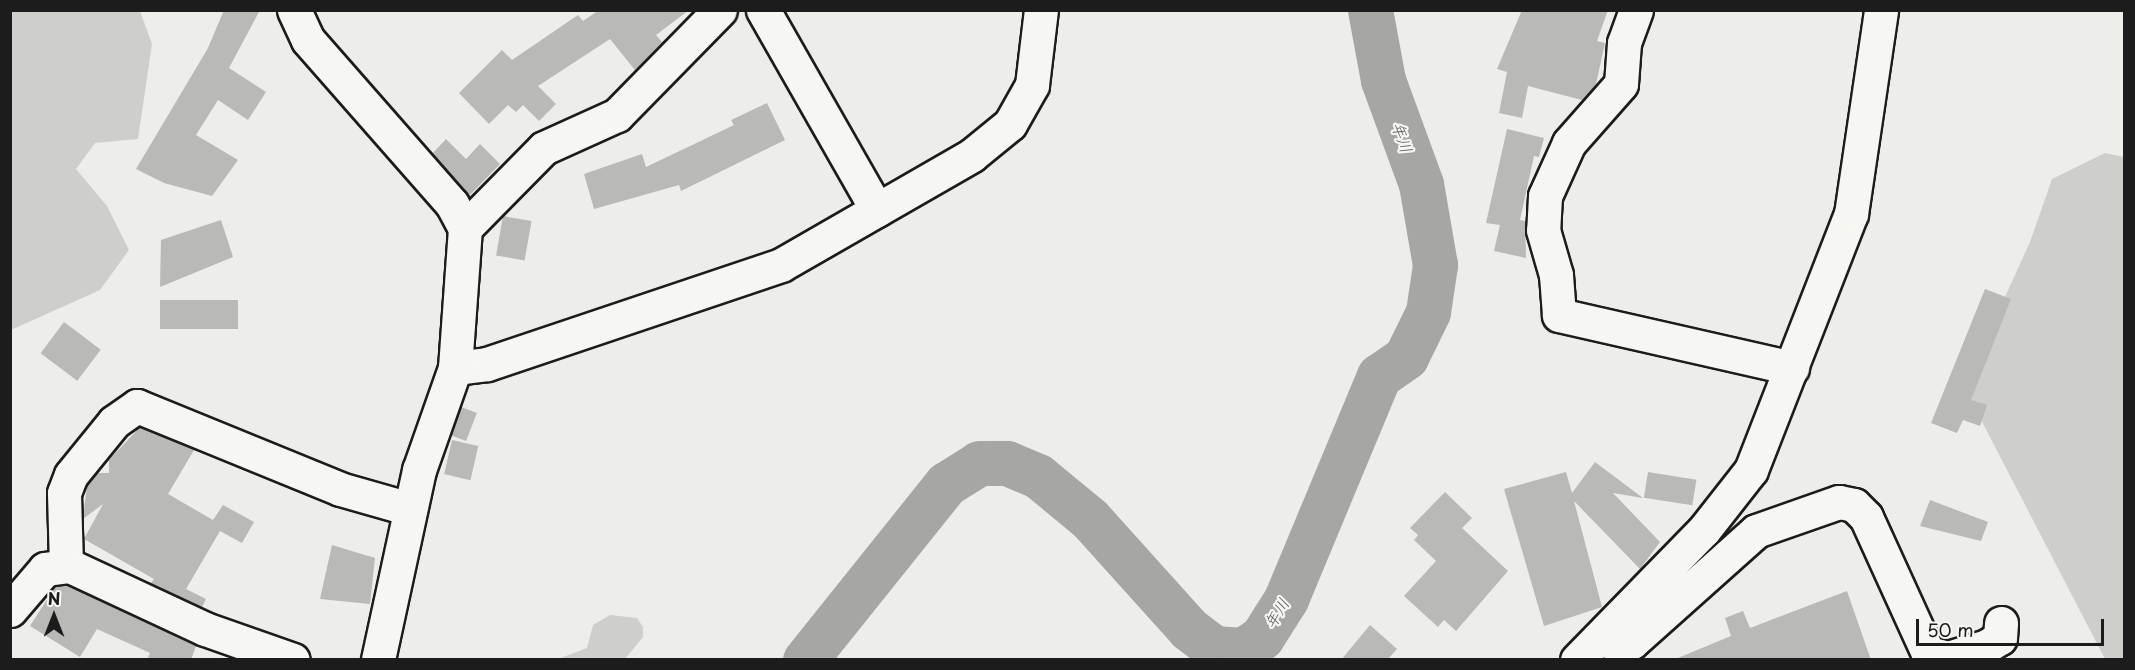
<!DOCTYPE html>
<meta charset="utf-8">
<style>
body{margin:0}
#map{position:relative;width:2135px;height:670px;overflow:hidden;background:#edede9;font-family:"Playpen Sans","Klee One",sans-serif}
div>[style]{position:absolute}
.green>*{inset:0;background:#cececb}
.river>*{height:45px;margin:-22.5px;padding:0 22.5px;transform-origin:22.5px;border-radius:22.5px;background:#a6a6a3}
.building>*{inset:0;background:#b9b9b6;transform-origin:0 0}
.roads{filter:drop-shadow(2px 0 #1c1c1c) drop-shadow(-2px 0 #1c1c1c) drop-shadow(0 2px #1c1c1c) drop-shadow(0 -2px #1c1c1c)}
.minor>*{height:33px;margin:-16.5px;padding:0 16.5px;transform-origin:16.5px;border-radius:16.5px;background:#f6f6f2}
span{translate:-50% -50%;white-space:nowrap;text-align:center;line-height:1.15;-webkit-text-stroke:4.5px #f6f6f2;paint-order:stroke}
.water-label{font-size:16px;color:#535352;font-style:italic}
.frame{position:absolute;inset:0;border:12px solid #1c1c1c;pointer-events:none}
.north{position:absolute;left:24px;top:586px;width:60px;height:60px;-webkit-text-stroke:4px #f6f6f2;paint-order:stroke;rotate:0deg;font-size:16px;font-weight:700;line-height:24px;text-align:center;color:#1c1c1c}
.north::after{content:'';display:block;margin:auto;width:21px;height:27px;background:#1c1c1c;clip-path:polygon(50% 0,100% 100%,50% 72%,0 100%)}
.scale{position:absolute;left:1916px;top:619px;width:188px;height:27px;box-sizing:border-box;border:3px solid #1c1c1c;border-top:0;padding-left:8px;font-size:18px;line-height:21px;white-space:nowrap;color:#1c1c1c;-webkit-text-stroke:4px #f6f6f2;paint-order:stroke}
</style>
<div id="map">
<div class="green">
<div style="clip-path:polygon(11px 10px,140px 11px,152px 44px,138px 139px,95px 143px,76px 169px,107px 206px,129px 250px,100px 290px,11px 330px)"></div>
<div style="clip-path:polygon(2105px 153px,2124px 157px,2124px 659px,2105px 659px,1964px 387px,2030px 242px,2052px 179px)"></div>
<div style="clip-path:polygon(610px 615px,637px 618px,643px 627px,643px 637px,625px 659px,558px 659px,587px 648px,593px 625px)"></div>
</div>
<div class="river">
<div style="left:805px;top:660px;width:226px;rotate:-51.3deg"></div>
<div style="left:946px;top:484px;width:39px;rotate:-32deg"></div>
<div style="left:979px;top:463px;width:28px"></div>
<div style="left:1007px;top:463px;width:34px;rotate:23deg"></div>
<div style="left:1038px;top:476px;width:67px;rotate:39.6deg"></div>
<div style="left:1090px;top:519px;width:148px;rotate:48deg"></div>
<div style="left:1189px;top:629px;width:31px;rotate:37deg"></div>
<div style="left:1214px;top:648px;width:29px;rotate:4deg"></div>
<div style="left:1243px;top:650px;width:23px;rotate:-34deg"></div>
<div style="left:1262px;top:637px;width:45px;rotate:-57.7deg"></div>
<div style="left:1286px;top:599px;width:242px;rotate:-67.4deg"></div>
<div style="left:1379px;top:376px;width:33px;rotate:-35deg"></div>
<div style="left:1406px;top:357px;width:50px;rotate:-63.9deg"></div>
<div style="left:1428px;top:312px;width:48px;rotate:-81.5deg"></div>
<div style="left:1435px;top:265px;width:82px;rotate:-99.8deg"></div>
<div style="left:1421px;top:184px;width:111px;rotate:-110.1deg"></div>
<div style="left:1383px;top:80px;width:71px;rotate:-100.5deg"></div>
</div>
<div class="building">
<div style="clip-path:polygon(224px 10px,260px 10px,229px 68px,266px 92px,248px 120px,218px 100px,196px 135px,238px 160px,212px 196px,164px 183px,136px 169px,208px 48px)"></div>
<div style="clip-path:polygon(599px 10px,689px 10px,656px 35px,662px 42px,635px 70px,610px 39px,538px 86px,556px 104px,539px 121px,523px 105px,516px 112px,508px 105px,489px 124px,459px 93px,502px 50px,512px 60px,578px 15px,583px 21px)"></div>
<div style="clip-path:polygon(1522px 10px,1608px 10px,1597px 41px,1605px 43px,1596px 84px,1582px 100px,1528px 86px,1522px 118px,1499px 113px,1507px 72px,1497px 69px)"></div>
<div style="clip-path:polygon(767px 103px,785px 140px,681px 191px,679px 185px,594px 209px,584px 174px,642px 154px,646px 167px,734px 125px,731px 120px)"></div>
<div style="clip-path:polygon(1507px 129px,1544px 138px,1539px 157px,1534px 156px,1520px 220px,1525px 221px,1526px 258px,1494px 251px,1500px 225px,1486px 223px)"></div>
<div style="clip-path:polygon(446px 139px,466px 159px,480px 144px,500px 164px,469px 196px,433px 153px)"></div>
<div style="left:503px;top:216px;width:29px;height:40px;rotate:10deg"></div>
<div style="clip-path:polygon(221px 220px,233px 257px,160px 287px,161px 240px)"></div>
<div style="clip-path:polygon(1985px 289px,2011px 299px,1971px 400px,1987px 405px,1980px 426px,1963px 420px,1957px 433px,1931px 423px)"></div>
<div style="left:160px;top:300px;width:78px;height:29px"></div>
<div style="left:64px;top:322px;width:46px;height:39px;rotate:37deg"></div>
<div style="left:461px;top:407px;width:17px;height:30px;rotate:21deg"></div>
<div style="clip-path:polygon(140px 427px,194px 450px,168px 494px,213px 520px,223px 505px,254px 522px,242px 543px,220px 531px,186px 589px,206px 599px,202px 607px,151px 583px,154px 579px,84px 539px,103px 504px,83px 519px,87px 485px,97px 473px,109px 473px,109px 460px)"></div>
<div style="left:452px;top:440px;width:27px;height:35px;rotate:13deg"></div>
<div style="clip-path:polygon(1595px 462px,1643px 498px,1613px 493px,1660px 542px,1640px 569px,1574px 501px,1602px 607px,1544px 626px,1504px 489px,1566px 472px,1572px 493px)"></div>
<div style="left:1648px;top:472px;width:49px;height:26px;rotate:9deg"></div>
<div style="clip-path:polygon(1445px 492px,1472px 518px,1462px 528px,1508px 571px,1456px 631px,1444px 620px,1438px 627px,1404px 596px,1436px 561px,1414px 540px,1418px 535px,1410px 528px)"></div>
<div style="clip-path:polygon(1930px 500px,1988px 522px,1981px 541px,1920px 526px)"></div>
<div style="clip-path:polygon(332px 545px,375px 558px,370px 604px,320px 599px)"></div>
<div style="clip-path:polygon(67px 585px,196px 646px,191px 660px,147px 660px,150px 653px,97px 629px,80px 657px,30px 626px,55px 587px)"></div>
<div style="clip-path:polygon(1847px 591px,1871px 660px,1673px 660px,1731px 636px,1725px 618px,1743px 611px,1750px 628px)"></div>
<div style="clip-path:polygon(1370px 625px,1397px 649px,1387px 660px,1341px 660px)"></div>
</div>
<div class="roads">
<div class="minor">
<div style="left:294px;top:10px;width:33px;rotate:65deg"></div>
<div style="left:308px;top:40px;width:218px;rotate:48.7deg"></div>
<div style="left:452px;top:204px;width:27px;rotate:62deg"></div>
<div style="left:465px;top:228px;width:140px;rotate:94.1deg"></div>
<div style="left:455px;top:368px;width:108px;rotate:109.4deg"></div>
<div style="left:419px;top:470px;width:194px;rotate:102.2deg"></div>
<div style="left:763px;top:10px;width:230px;rotate:60.3deg"></div>
<div style="left:1636px;top:10px;width:35px;rotate:110deg"></div>
<div style="left:1624px;top:43px;width:41px;rotate:94.2deg"></div>
<div style="left:1621px;top:84px;width:79px;rotate:131.4deg"></div>
<div style="left:1569px;top:143px;width:58px;rotate:114.4deg"></div>
<div style="left:1545px;top:196px;width:34px;rotate:93deg"></div>
<div style="left:1543px;top:230px;width:47px;rotate:73.9deg"></div>
<div style="left:1556px;top:275px;width:40px;rotate:85.7deg"></div>
<div style="left:1559px;top:315px;width:239px;rotate:12.8deg"></div>
<div style="left:465px;top:228px;width:112px;rotate:-45.4deg"></div>
<div style="left:544px;top:148px;width:80px;rotate:-24.3deg"></div>
<div style="left:617px;top:115px;width:147px;rotate:-45.6deg"></div>
<div style="left:455px;top:368px;width:32px;rotate:-7deg"></div>
<div style="left:487px;top:364px;width:310px;rotate:-18.6deg"></div>
<div style="left:781px;top:265px;width:220px;rotate:-29.9deg"></div>
<div style="left:972px;top:155px;width:49px;rotate:-39.2deg"></div>
<div style="left:1010px;top:124px;width:45px;rotate:-60.6deg"></div>
<div style="left:1032px;top:85px;width:76px;rotate:-83.2deg"></div>
<div style="left:66px;top:565px;width:72px;rotate:-91.6deg"></div>
<div style="left:64px;top:493px;width:19px;rotate:-69deg"></div>
<div style="left:71px;top:475px;width:68px;rotate:-50.9deg"></div>
<div style="left:114px;top:422px;width:28px;rotate:-35deg"></div>
<div style="left:137px;top:406px;width:219px;rotate:22.2deg"></div>
<div style="left:340px;top:489px;width:73px;rotate:15.9deg"></div>
<div style="left:10px;top:610px;width:54px;rotate:-49.5deg"></div>
<div style="left:45px;top:569px;width:25px;rotate:-7deg"></div>
<div style="left:70px;top:566px;width:149px;rotate:25deg"></div>
<div style="left:205px;top:629px;width:93px;rotate:19.4deg"></div>
<div style="left:1599px;top:638px;width:18px;rotate:19deg"></div>
<div style="left:1616px;top:644px;width:16px;rotate:-7deg"></div>
<div style="left:1632px;top:642px;width:166px;rotate:-41.8deg"></div>
<div style="left:1756px;top:531px;width:88px;rotate:-19.3deg"></div>
<div style="left:1839px;top:502px;width:15px;rotate:11deg"></div>
<div style="left:1854px;top:505px;width:17px;rotate:45deg"></div>
<div style="left:1866px;top:517px;width:149px;rotate:65.5deg"></div>
<div style="left:1928px;top:653px;width:21px;rotate:14deg"></div>
<div style="left:1948px;top:658px;width:41px;rotate:-17.1deg"></div>
<div style="left:1987px;top:646px;width:15px;rotate:-32deg"></div>
<div style="left:2000px;top:638px;width:15px;rotate:-86deg"></div>
<div style="left:1577px;top:660px;width:182px;rotate:-45.7deg"></div>
<div style="left:1704px;top:530px;width:76px;rotate:-51.9deg"></div>
<div style="left:1751px;top:470px;width:275px;rotate:-68.7deg"></div>
<div style="left:1851px;top:214px;width:206px;rotate:-81.6deg"></div>
</div>
</div>
<div class="water-label">
<span style="left:1403px;top:137px;rotate:70deg">年川</span>
<span style="left:1276px;top:613px;rotate:-59deg">年川</span>
</div>
<div class="frame"></div>
<div class="north">N</div>
<div class="scale">50 m</div>
</div>
